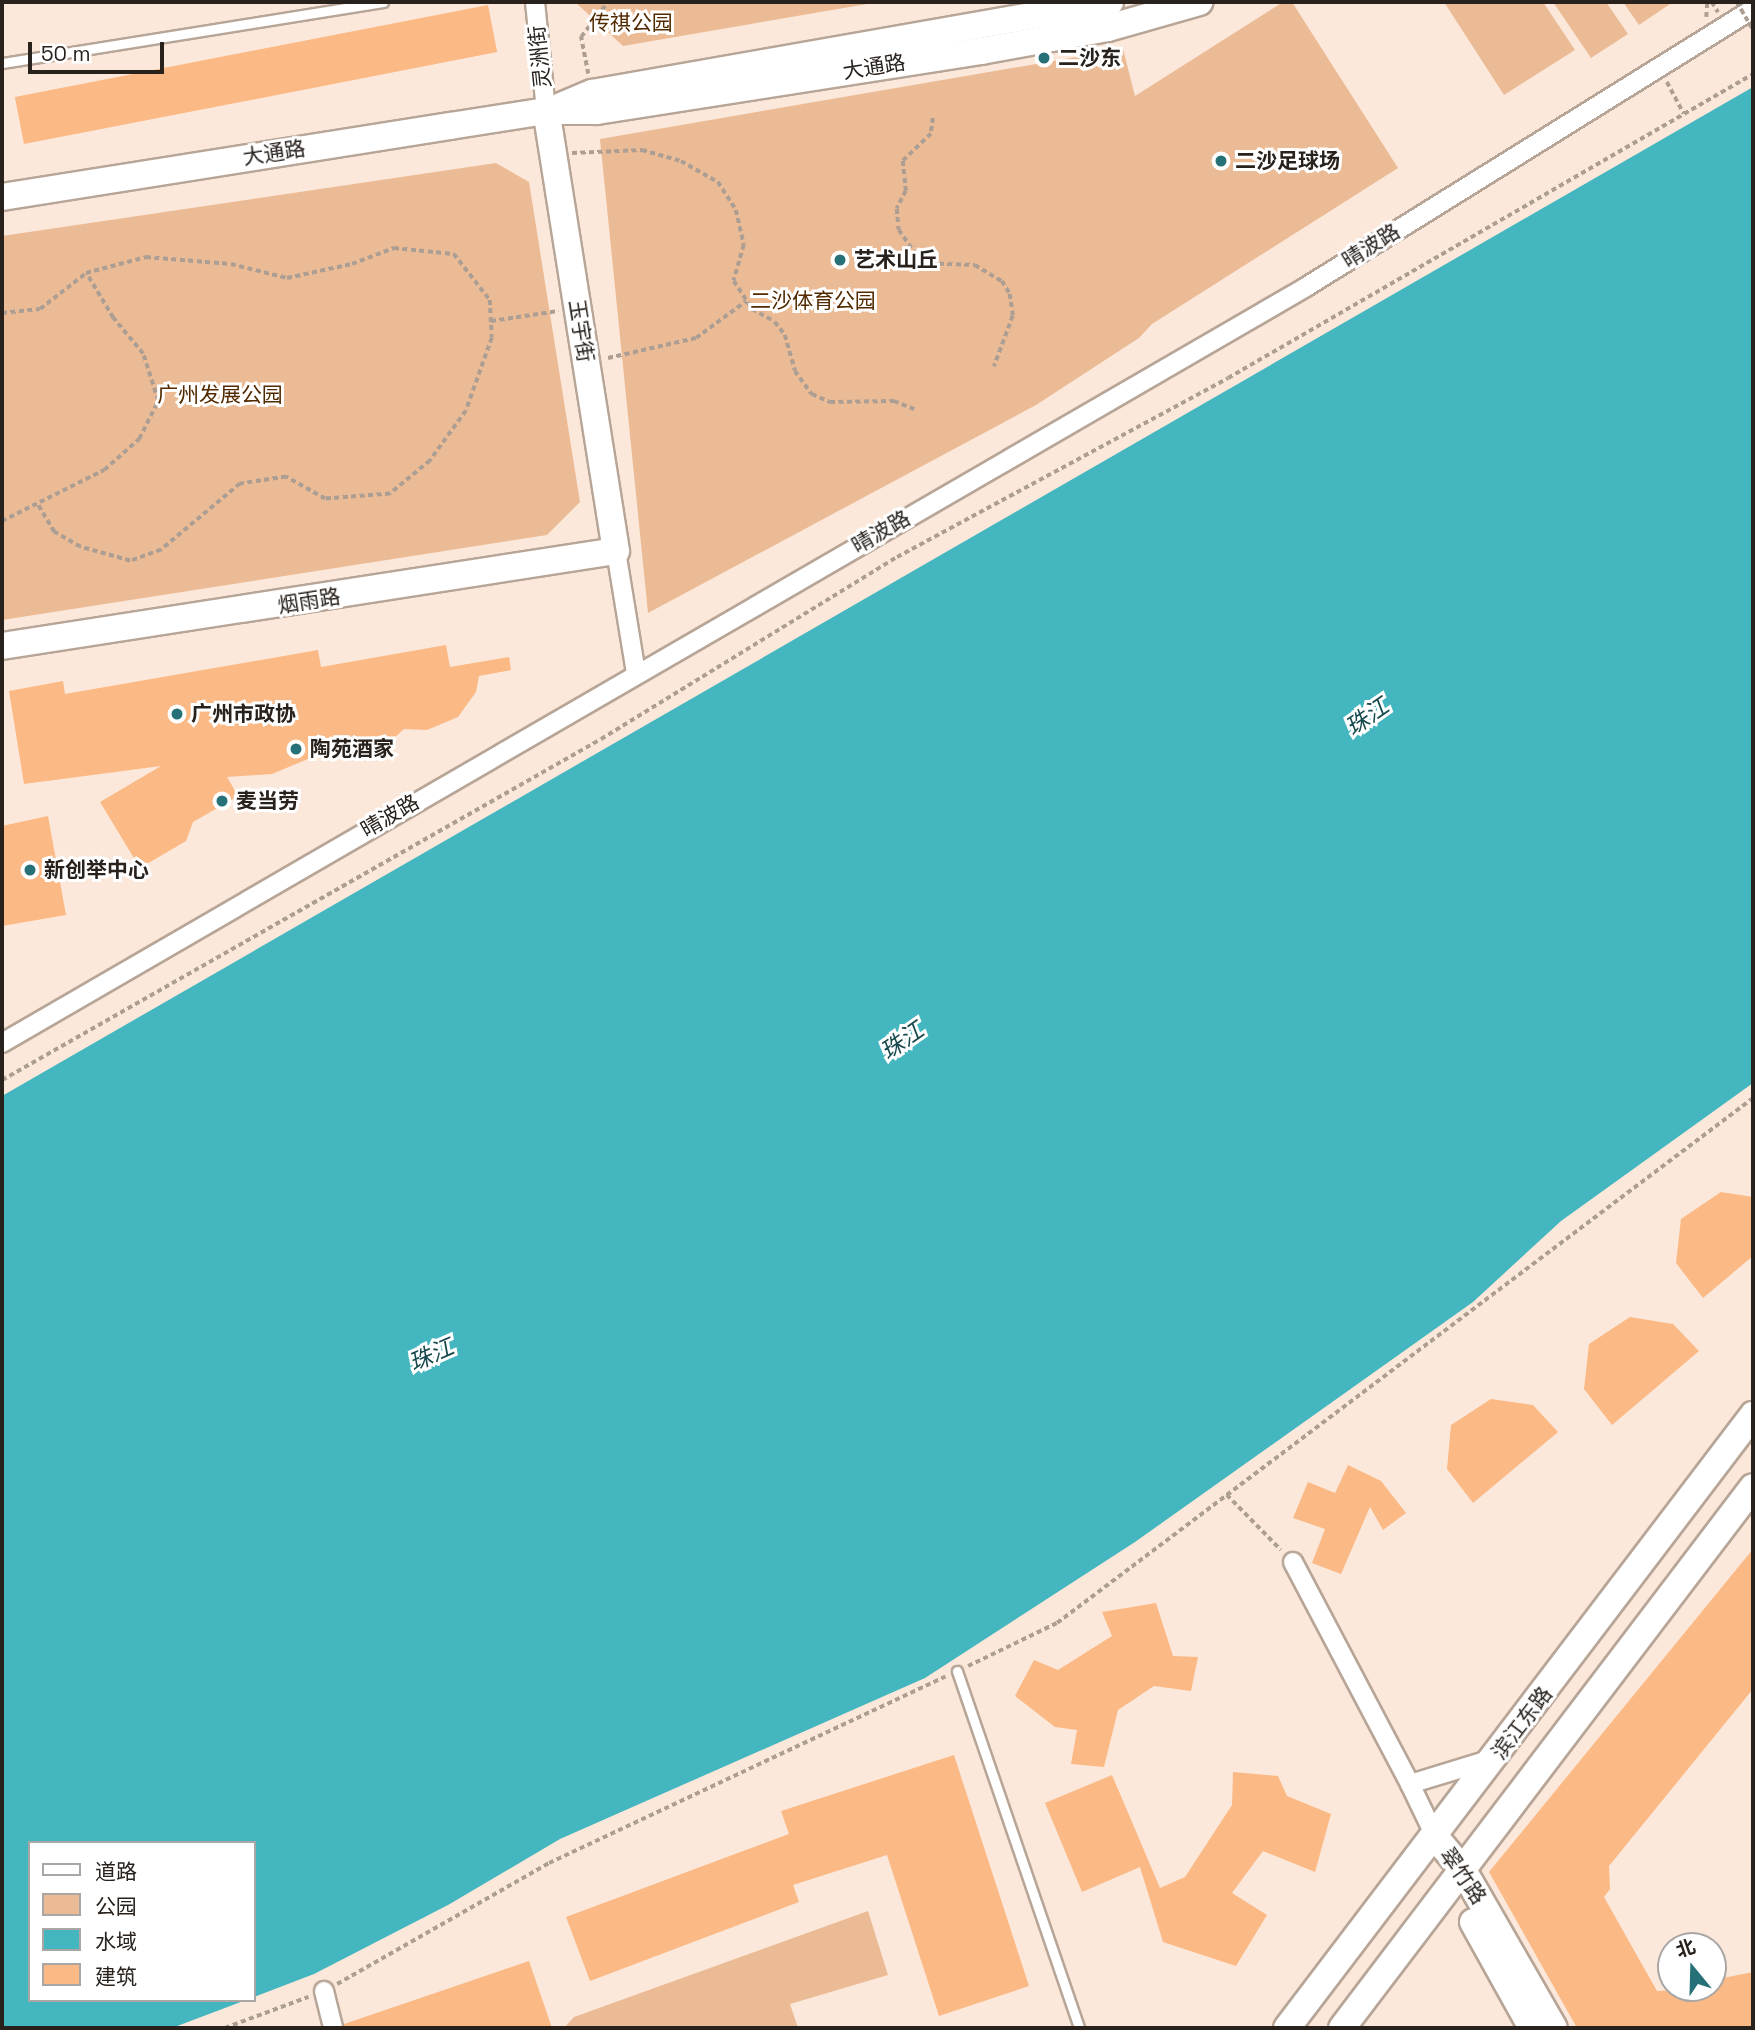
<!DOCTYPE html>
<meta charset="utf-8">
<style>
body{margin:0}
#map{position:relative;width:1755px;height:2030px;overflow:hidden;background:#fce8da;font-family:"Space Grotesk","Noto Sans SC",sans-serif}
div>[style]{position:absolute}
.green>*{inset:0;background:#ebbb95}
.water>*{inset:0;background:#43b6bf}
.building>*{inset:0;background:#fbb985;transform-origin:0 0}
.path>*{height:3.5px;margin-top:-1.75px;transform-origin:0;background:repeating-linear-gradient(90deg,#ad9e93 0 5px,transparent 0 8.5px)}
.roads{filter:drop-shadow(2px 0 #b7a597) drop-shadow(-2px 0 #b7a597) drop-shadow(0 2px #b7a597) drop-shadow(0 -2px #b7a597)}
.lane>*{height:9px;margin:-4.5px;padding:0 4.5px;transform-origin:4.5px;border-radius:4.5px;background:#fff}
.street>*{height:18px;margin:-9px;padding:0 9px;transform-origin:9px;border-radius:9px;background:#fff}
.secondary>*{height:26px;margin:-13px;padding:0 13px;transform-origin:13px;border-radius:13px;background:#fff}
.path-bridge>*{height:3.5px;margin-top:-1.75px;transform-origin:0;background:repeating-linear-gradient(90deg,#ad9e93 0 5px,transparent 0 8.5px)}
.dots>*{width:19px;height:19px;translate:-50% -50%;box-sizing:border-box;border:4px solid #fff;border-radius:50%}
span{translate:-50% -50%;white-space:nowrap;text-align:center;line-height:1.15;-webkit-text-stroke:6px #fff;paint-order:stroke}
.park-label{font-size:21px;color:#532a00}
.street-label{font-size:21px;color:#28211c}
.poi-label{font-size:21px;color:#28211c;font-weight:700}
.left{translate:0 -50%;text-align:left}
.water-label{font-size:23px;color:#17494d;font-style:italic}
.frame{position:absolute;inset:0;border:4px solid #28211c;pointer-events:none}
.legend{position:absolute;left:28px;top:1841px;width:228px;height:161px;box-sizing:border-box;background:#fff;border:2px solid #a9a6a4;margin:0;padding:9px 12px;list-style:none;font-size:21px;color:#28211c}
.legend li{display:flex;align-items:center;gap:14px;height:35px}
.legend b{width:35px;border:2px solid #a9a6a4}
.north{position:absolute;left:1657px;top:1932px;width:70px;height:70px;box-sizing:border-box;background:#fff;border:2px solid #a9a6a4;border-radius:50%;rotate:341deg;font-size:19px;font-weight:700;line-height:28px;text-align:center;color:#28211c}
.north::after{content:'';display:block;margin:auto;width:24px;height:32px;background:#267177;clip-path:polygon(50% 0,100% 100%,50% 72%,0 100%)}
.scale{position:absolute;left:28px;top:42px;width:136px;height:32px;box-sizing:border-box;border:4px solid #28211c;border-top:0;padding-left:9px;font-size:21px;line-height:24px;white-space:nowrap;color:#28211c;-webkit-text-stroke:5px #fff;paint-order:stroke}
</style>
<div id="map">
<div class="green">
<div style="clip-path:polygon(575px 2px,879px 2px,623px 46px)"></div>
<div style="clip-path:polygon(1283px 2px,1292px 2px,1398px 168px,1152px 324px,1139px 338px,1036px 405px,648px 613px,600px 139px,1123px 49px,1135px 96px)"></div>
<div style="clip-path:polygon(1444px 2px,1543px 2px,1575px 50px,1504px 95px)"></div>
<div style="clip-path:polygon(1553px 2px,1606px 2px,1628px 34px,1591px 58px)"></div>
<div style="clip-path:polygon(1623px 2px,1673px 2px,1639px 25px)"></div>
<div style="clip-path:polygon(496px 163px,529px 182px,580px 502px,547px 535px,2px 620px,2px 236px)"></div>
<div style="clip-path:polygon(868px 1911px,888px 1975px,790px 2004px,798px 2028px,564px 2028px,574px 2017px)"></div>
</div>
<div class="water">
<div style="clip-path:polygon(1753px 87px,1753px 1083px,1561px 1221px,1473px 1302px,1135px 1542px,925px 1678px,560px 1839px,448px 1905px,314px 1974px,254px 1997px,254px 1843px,30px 1843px,30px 2000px,246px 2000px,172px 2028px,2px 2028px,2px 1096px)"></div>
</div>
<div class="building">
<div style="left:488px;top:5px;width:48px;height:482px;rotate:79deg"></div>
<div style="clip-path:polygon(446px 645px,450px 667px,509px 657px,511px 670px,479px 676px,476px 692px,458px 717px,427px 730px,404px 729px,378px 753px,351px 759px,327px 751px,272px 774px,227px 777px,238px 796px,193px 822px,186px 841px,140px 868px,100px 802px,161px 766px,24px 784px,9px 691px,63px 681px,65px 694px,318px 650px,321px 667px)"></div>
<div style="clip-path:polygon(48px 816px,66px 915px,2px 926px,2px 826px)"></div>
<div style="clip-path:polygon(1721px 1192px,1753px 1197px,1753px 1256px,1703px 1298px,1676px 1263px,1681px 1219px)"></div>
<div style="clip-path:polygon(1630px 1317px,1673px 1324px,1699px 1351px,1612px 1425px,1584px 1389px,1589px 1344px)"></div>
<div style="clip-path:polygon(1491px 1399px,1533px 1405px,1558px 1432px,1473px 1503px,1447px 1469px,1451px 1425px)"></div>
<div style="clip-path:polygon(1348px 1465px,1381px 1481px,1406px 1513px,1383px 1530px,1370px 1507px,1341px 1574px,1312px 1563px,1325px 1529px,1293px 1518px,1308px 1482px,1335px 1493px)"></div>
<div style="clip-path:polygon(1753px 1549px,1753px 1689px,1609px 1866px,1610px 1889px,1604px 1897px,1657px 1991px,1713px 1988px,1713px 1980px,1753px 1972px,1753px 2028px,1577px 2028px,1489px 1872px)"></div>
<div style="clip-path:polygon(1156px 1603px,1173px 1656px,1198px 1657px,1191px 1691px,1154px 1686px,1118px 1710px,1104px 1767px,1071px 1764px,1077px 1730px,1055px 1727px,1015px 1696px,1034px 1660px,1058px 1670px,1112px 1636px,1102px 1612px)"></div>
<div style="clip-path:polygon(954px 1755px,1029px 1986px,939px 2016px,887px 1855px,793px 1885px,799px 1902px,590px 1981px,566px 1917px,789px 1834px,781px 1811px)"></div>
<div style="clip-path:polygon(1233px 1772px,1278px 1776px,1287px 1796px,1331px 1814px,1315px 1872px,1263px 1851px,1232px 1893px,1267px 1915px,1236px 1966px,1163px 1942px,1140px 1867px,1082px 1892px,1045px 1803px,1112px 1775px,1160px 1888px,1185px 1877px,1232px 1805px)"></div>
<div style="clip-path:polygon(529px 1961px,552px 2028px,344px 2028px,344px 2024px)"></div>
</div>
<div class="path">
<div style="left:1712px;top:2px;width:12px;rotate:59deg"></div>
<div style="left:1706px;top:17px;width:15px;rotate:-86deg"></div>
<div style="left:588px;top:74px;width:38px;rotate:-101deg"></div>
<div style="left:581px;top:37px;width:44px;rotate:-52.4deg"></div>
<div style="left:1667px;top:82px;width:36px;rotate:62deg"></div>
<div style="left:933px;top:118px;width:16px;rotate:97deg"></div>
<div style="left:931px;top:134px;width:39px;rotate:136deg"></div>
<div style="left:903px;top:161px;width:30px;rotate:84deg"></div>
<div style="left:906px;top:191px;width:20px;rotate:117deg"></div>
<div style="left:897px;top:209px;width:21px;rotate:85deg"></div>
<div style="left:899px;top:230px;width:40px;rotate:55.1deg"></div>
<div style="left:922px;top:263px;width:53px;rotate:2.2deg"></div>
<div style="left:975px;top:265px;width:31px;rotate:31deg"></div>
<div style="left:1002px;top:281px;width:15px;rotate:58deg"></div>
<div style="left:1010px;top:294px;width:22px;rotate:82deg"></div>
<div style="left:1013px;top:316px;width:54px;rotate:110.4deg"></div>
<div style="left:572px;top:153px;width:70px;rotate:-2.5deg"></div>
<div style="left:642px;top:150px;width:41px;rotate:15.8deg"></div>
<div style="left:681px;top:161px;width:43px;rotate:29.6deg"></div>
<div style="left:718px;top:182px;width:33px;rotate:57deg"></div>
<div style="left:736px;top:210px;width:36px;rotate:77deg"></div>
<div style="left:744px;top:245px;width:37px;rotate:106deg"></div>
<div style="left:734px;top:281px;width:33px;rotate:57deg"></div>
<div style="left:752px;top:309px;width:26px;rotate:29deg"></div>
<div style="left:775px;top:322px;width:16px;rotate:52deg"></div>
<div style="left:785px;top:335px;width:37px;rotate:74deg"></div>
<div style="left:795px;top:371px;width:29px;rotate:54deg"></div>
<div style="left:812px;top:394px;width:20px;rotate:24deg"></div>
<div style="left:830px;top:402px;width:64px;rotate:-0.9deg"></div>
<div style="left:894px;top:401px;width:22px;rotate:22deg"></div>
<div style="left:2px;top:313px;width:38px;rotate:-6deg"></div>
<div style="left:40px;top:309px;width:58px;rotate:-38deg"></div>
<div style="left:86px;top:273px;width:62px;rotate:-14.9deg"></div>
<div style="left:146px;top:257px;width:85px;rotate:4.7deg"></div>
<div style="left:231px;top:264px;width:58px;rotate:14deg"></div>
<div style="left:287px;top:278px;width:66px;rotate:-12.2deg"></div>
<div style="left:352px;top:264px;width:45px;rotate:-20.9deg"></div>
<div style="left:394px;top:248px;width:60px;rotate:5.7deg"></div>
<div style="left:454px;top:254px;width:58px;rotate:52deg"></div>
<div style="left:490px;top:300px;width:38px;rotate:87deg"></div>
<div style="left:492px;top:338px;width:77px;rotate:109.6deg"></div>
<div style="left:466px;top:411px;width:62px;rotate:125.8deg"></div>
<div style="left:430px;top:461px;width:52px;rotate:140.5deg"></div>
<div style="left:390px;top:494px;width:65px;rotate:175.6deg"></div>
<div style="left:325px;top:499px;width:45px;rotate:-150.6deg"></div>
<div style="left:286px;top:477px;width:47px;rotate:171.3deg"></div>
<div style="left:240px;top:484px;width:103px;rotate:140.1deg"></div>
<div style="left:161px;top:550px;width:33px;rotate:160deg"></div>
<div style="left:130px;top:561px;width:52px;rotate:-164.4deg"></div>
<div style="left:80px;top:547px;width:30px;rotate:-150deg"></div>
<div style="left:54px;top:532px;width:31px;rotate:-121deg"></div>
<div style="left:491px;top:321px;width:68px;rotate:-8.5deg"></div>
<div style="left:608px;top:358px;width:90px;rotate:-12.8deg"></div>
<div style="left:696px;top:338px;width:62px;rotate:-36.5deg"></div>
<div style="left:2px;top:521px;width:114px;rotate:-26.6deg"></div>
<div style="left:104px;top:470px;width:47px;rotate:-41.5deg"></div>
<div style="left:139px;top:439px;width:42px;rotate:-63.4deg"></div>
<div style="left:158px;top:401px;width:49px;rotate:-107.7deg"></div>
<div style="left:143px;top:354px;width:47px;rotate:-129.8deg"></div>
<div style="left:113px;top:318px;width:52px;rotate:-121deg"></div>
<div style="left:2px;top:1080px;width:689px;rotate:-29.65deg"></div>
<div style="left:601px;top:739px;width:347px;rotate:-31.6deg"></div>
<div style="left:897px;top:557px;width:376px;rotate:-28.4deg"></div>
<div style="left:1228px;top:378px;width:607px;rotate:-30.07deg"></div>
<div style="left:1227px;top:1495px;width:77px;rotate:45.5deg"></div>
<div style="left:968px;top:1666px;width:99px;rotate:-25.8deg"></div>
<div style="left:1057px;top:1623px;width:872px;rotate:-37.03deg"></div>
<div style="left:337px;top:1984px;width:244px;rotate:-29.7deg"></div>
<div style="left:549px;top:1863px;width:438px;rotate:-25.2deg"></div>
<div style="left:225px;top:2028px;width:89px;rotate:-20.5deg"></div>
</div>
<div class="roads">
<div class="lane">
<div style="left:2px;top:63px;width:386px;rotate:-9.1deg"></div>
<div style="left:957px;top:1671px;width:377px;rotate:71.1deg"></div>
</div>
<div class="street">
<div style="left:535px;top:2px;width:110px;rotate:84.2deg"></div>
<div style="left:616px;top:551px;width:124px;rotate:80.7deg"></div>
<div style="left:2px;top:1043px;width:1507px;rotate:-30.1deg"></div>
<div style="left:1306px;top:287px;width:526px;rotate:-31.88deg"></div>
<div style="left:1293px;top:1562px;width:251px;rotate:62.2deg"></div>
<div style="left:1410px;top:1784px;width:86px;rotate:-17deg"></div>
<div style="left:1410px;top:1784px;width:60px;rotate:64.3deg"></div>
<div style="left:324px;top:1991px;width:38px;rotate:76deg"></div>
</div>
<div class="secondary">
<div style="left:561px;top:106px;width:34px;rotate:-23deg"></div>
<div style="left:592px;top:93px;width:526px;rotate:-9.96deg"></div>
<div style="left:2px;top:197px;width:454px;rotate:-9deg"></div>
<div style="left:450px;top:126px;width:97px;rotate:-8.9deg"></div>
<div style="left:546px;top:111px;width:51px"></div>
<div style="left:597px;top:111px;width:389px;rotate:-8.9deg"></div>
<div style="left:981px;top:51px;width:129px;rotate:-10.3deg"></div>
<div style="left:1108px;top:28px;width:95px;rotate:-15.9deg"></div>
<div style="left:2px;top:646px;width:621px;rotate:-8.8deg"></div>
<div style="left:616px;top:551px;width:446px;rotate:-99deg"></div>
<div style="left:1436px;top:1838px;width:42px;rotate:49.8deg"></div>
<div style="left:1463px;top:1870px;width:182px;rotate:60.1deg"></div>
<div style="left:1473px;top:1922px;width:121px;rotate:60.9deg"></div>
<div style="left:1287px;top:2028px;width:770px;rotate:-52.76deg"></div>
<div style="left:1342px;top:2028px;width:679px;rotate:-52.78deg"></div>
</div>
</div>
<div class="path-bridge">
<div style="left:1737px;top:2px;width:32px;rotate:60deg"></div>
</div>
<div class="dots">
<div style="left:1044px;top:58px;background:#267177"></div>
<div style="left:1221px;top:161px;background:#267177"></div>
<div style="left:840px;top:260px;background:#267177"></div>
<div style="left:177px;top:714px;background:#267177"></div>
<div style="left:296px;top:749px;background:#267177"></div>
<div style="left:222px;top:801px;background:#267177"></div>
<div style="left:30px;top:870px;background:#267177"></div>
</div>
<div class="park-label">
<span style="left:631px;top:23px">传祺公园</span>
<span style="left:813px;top:301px">二沙体育公园</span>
<span style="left:220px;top:395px">广州发展公园</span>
</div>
<div class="street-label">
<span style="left:540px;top:57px;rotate:-96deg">灵洲街</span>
<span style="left:874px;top:67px;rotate:-9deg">大通路</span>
<span style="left:274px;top:153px;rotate:-9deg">大通路</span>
<span style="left:1371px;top:246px;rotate:-32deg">晴波路</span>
<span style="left:581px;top:331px;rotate:81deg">玉宇街</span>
<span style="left:881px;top:532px;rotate:-30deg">晴波路</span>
<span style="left:309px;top:601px;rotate:-9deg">烟雨路</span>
<span style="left:390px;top:816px;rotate:-30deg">晴波路</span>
<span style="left:1522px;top:1723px;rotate:-53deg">滨江东路</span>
<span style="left:1463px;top:1876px;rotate:55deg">翠竹路</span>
</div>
<div class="poi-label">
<span class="left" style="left:1058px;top:58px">二沙东</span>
<span class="left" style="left:1235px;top:161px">二沙足球场</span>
<span class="left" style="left:854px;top:260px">艺术山丘</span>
<span class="left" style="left:191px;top:714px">广州市政协</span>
<span class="left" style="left:310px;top:749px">陶苑酒家</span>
<span class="left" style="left:236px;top:801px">麦当劳</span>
<span class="left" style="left:44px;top:870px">新创举中心</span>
</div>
<div class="water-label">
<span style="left:1367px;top:717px;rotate:-35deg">珠江</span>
<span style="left:902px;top:1041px;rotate:-35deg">珠江</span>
<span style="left:431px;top:1355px;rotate:-24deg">珠江</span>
</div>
<div class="frame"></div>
<ul class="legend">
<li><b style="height:9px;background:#fff"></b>道路</li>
<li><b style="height:19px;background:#ebbb95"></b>公园</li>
<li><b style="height:19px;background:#43b6bf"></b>水域</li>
<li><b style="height:19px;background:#fbb985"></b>建筑</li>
</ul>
<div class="north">北</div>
<div class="scale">50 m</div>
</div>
